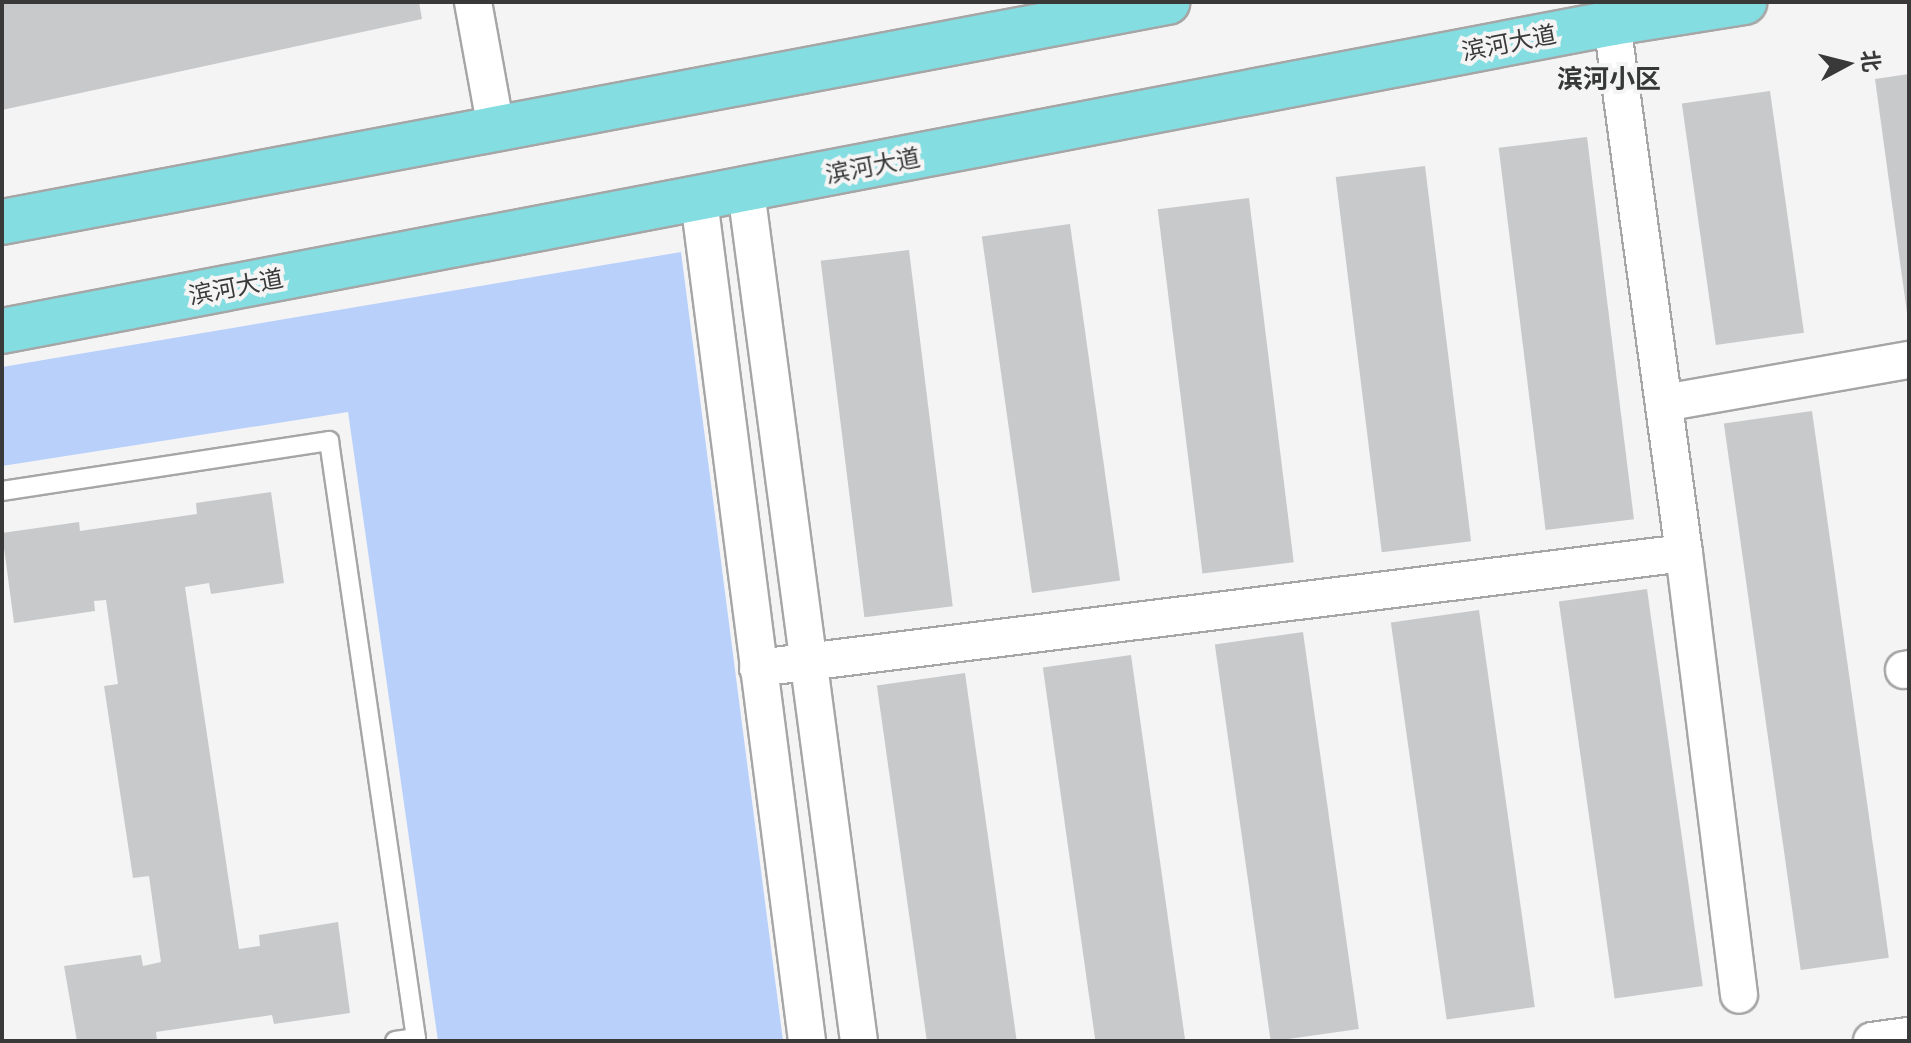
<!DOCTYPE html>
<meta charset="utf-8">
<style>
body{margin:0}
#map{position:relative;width:1911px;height:1043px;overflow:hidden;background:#f4f4f5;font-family:"Public Sans","Noto Sans SC",sans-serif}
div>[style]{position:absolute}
.green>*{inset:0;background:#b9d0fb}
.building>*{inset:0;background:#c8c9ca;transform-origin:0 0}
.roads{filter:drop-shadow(2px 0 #a6a6a7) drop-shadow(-2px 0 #a6a6a7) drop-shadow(0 2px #a6a6a7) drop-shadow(0 -2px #a6a6a7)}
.lane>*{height:18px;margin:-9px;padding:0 9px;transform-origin:9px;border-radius:9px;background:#fff}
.street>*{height:36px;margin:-18px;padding:0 18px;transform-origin:18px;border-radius:18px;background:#fff}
.primary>*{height:44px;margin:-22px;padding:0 22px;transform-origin:22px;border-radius:22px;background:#84dde1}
span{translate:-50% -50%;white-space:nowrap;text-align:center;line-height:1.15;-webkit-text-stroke:8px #f4f4f5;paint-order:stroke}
.street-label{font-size:24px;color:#393939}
.neighbourhood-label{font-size:26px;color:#363737;font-weight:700}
.frame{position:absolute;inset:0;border:4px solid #393939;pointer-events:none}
.north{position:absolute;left:1807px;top:24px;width:80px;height:80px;-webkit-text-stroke:6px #f4f4f5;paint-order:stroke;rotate:83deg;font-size:22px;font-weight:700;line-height:32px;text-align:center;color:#393939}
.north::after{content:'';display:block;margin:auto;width:28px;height:36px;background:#393939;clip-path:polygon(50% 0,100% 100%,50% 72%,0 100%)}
</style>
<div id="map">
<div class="green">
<div style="clip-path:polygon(681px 252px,783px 1041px,438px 1041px,348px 412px,2px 466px,2px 367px)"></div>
</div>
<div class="building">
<div style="clip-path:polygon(2px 2px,419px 2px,422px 19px,2px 110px)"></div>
<div style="clip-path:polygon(1909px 74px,1909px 313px,1907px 313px,1875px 79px)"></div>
<div style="left:1770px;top:91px;width:244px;height:89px;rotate:82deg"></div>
<div style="left:1587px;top:137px;width:385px;height:89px;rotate:83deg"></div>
<div style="left:1425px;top:166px;width:378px;height:90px;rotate:83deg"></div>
<div style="left:1249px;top:198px;width:367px;height:92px;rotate:83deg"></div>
<div style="left:1070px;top:224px;width:360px;height:89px;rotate:82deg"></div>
<div style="left:909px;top:250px;width:359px;height:89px;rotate:83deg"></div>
<div style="left:1812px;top:411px;width:552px;height:89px;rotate:82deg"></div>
<div style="clip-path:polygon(271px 492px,284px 583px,211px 594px,209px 583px,185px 587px,239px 949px,260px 946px,259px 935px,338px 922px,350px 1013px,274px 1024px,272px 1015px,156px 1032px,157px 1041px,77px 1041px,64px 966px,141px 955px,143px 966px,161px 962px,149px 876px,133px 878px,104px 686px,118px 684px,106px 600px,94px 601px,95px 611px,14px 623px,2px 533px,79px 522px,80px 531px,197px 514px,196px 503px)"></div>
<div style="left:1647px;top:589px;width:401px;height:89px;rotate:82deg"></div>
<div style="left:1479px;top:610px;width:401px;height:89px;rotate:82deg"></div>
<div style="left:1303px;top:632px;width:401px;height:89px;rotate:82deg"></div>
<div style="left:1131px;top:655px;width:390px;height:89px;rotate:82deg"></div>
<div style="left:965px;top:673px;width:371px;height:89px;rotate:82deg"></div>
</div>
<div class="roads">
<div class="lane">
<div style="left:2px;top:491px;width:331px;rotate:-8.7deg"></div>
<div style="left:329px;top:441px;width:603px;rotate:81.71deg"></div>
<div style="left:416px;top:1038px;width:21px;rotate:172deg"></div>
</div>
<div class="street">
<div style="left:473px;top:2px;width:129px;rotate:79.7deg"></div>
<div style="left:746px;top:191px;width:857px;rotate:82.43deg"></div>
<div style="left:699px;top:200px;width:848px;rotate:82.68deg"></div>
<div style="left:1664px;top:403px;width:249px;rotate:-10deg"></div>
<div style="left:1684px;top:553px;width:445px;rotate:82.9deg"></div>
<div style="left:758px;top:668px;width:933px;rotate:-7.08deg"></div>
<div style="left:1684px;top:553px;width:535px;rotate:-97.74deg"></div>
<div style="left:1904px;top:670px;width:5px;rotate:-11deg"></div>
<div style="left:1872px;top:1041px;width:37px;rotate:-8deg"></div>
</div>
<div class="primary">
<div style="left:2px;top:222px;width:1186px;rotate:-10.69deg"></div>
<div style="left:2px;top:331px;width:1639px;rotate:-10.83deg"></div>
<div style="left:1612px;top:23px;width:134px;rotate:-9deg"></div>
</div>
</div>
<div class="street-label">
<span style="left:1509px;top:43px;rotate:-11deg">滨河大道</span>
<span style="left:873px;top:166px;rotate:-11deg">滨河大道</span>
<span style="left:236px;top:287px;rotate:-11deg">滨河大道</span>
</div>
<div class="neighbourhood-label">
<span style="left:1609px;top:79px">滨河小区</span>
</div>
<div class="frame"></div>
<div class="north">北</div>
</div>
